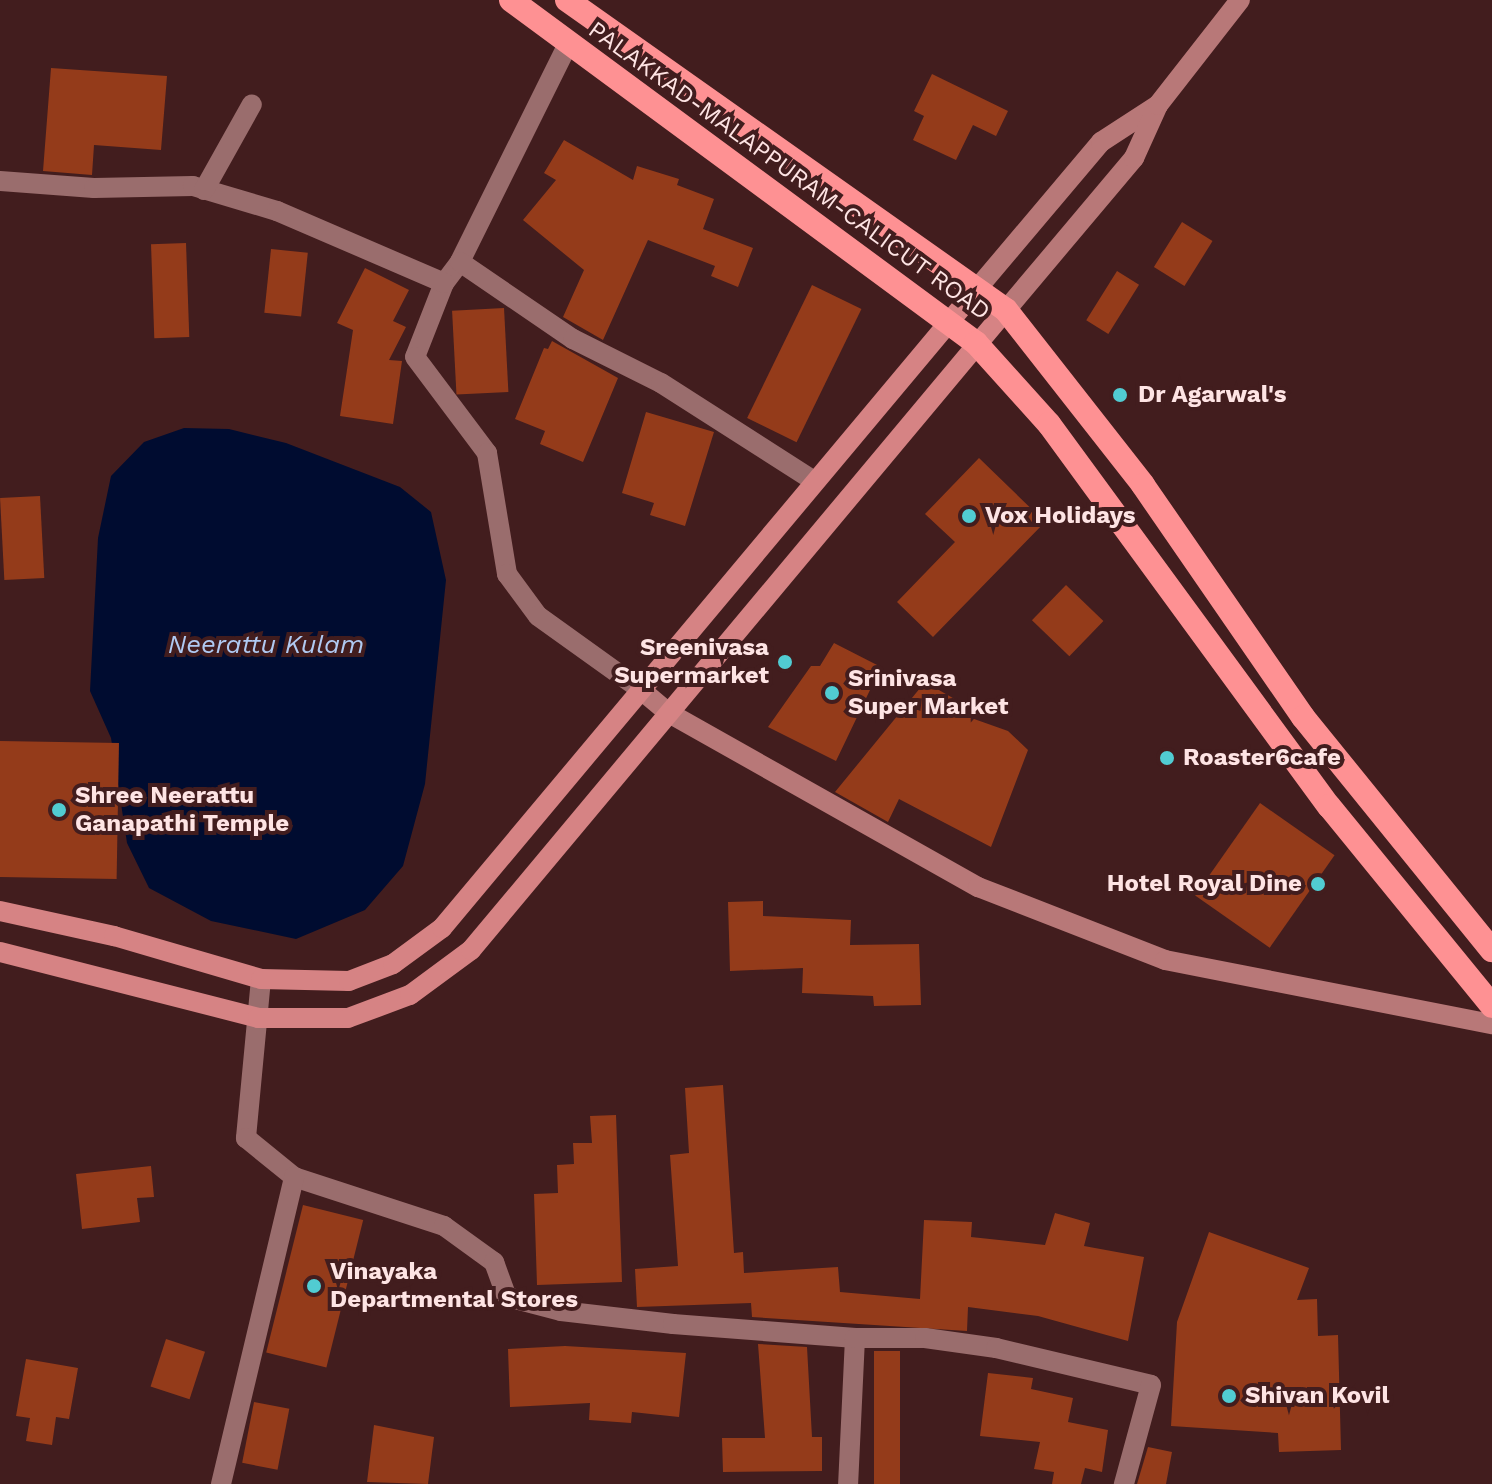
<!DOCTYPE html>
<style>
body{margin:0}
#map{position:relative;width:1492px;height:1484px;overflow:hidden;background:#421d1e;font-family:"Work Sans",sans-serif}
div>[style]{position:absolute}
.water>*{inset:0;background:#000c30}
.building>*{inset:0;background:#943b1a;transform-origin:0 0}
.street>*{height:20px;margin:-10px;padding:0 10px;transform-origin:10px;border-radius:10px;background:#9a6d6d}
.secondary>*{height:20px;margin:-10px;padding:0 10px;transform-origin:10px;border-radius:10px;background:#b87878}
.primary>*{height:20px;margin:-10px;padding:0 10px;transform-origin:10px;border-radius:10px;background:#d68384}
.highway>*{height:24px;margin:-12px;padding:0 12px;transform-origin:12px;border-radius:12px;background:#fe9193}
.dots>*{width:22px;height:22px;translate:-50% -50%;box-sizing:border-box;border:4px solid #421d1e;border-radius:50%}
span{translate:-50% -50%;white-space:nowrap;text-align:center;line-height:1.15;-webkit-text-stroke:8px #421d1e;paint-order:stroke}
.street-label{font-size:24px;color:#fee4e4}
.poi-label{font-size:24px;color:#fee4e4;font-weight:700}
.left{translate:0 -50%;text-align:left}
.right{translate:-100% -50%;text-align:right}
.water-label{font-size:26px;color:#b0caf2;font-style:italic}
</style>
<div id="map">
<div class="water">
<div style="clip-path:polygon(184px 428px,229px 429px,286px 443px,400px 487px,431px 512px,446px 580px,425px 784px,403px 866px,365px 910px,296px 939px,211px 921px,149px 888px,127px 843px,111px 738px,90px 691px,98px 538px,111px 476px,144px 442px)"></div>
</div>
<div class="building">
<div style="clip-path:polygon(51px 68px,167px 76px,161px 150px,94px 145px,92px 175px,43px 171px)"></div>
<div style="clip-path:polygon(932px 74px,1008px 111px,996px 136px,973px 125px,956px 160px,913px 140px,924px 116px,914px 111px)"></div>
<div style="clip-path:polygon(564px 140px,633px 180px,637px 166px,679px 179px,677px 185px,714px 199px,703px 229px,753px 248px,738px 287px,711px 276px,715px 266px,648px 240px,603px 340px,563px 317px,584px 270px,523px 220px,556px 180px,544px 173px)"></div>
<div style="left:1182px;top:222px;width:36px;height:53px;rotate:32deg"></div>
<div style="left:186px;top:243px;width:94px;height:35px;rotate:88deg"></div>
<div style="left:271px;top:249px;width:37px;height:64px;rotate:6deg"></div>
<div style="clip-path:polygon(365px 268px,409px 290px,393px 321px,406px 327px,389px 360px,402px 361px,393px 424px,340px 416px,353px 330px,337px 323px)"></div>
<div style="left:1117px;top:271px;width:26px;height:58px;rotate:32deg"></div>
<div style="left:812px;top:285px;width:55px;height:148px;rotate:26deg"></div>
<div style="left:504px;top:308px;width:84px;height:52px;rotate:87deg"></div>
<div style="clip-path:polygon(552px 341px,618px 378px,583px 462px,540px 444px,545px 431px,515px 419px,544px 348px,548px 349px)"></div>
<div style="clip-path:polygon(646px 412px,714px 432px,685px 526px,650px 515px,654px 503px,622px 493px)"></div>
<div style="clip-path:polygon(979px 458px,1045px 522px,933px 637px,897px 602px,955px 542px,925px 514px)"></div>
<div style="left:40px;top:496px;width:82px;height:40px;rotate:87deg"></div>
<div style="left:1066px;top:585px;width:52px;height:49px;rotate:44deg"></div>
<div style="clip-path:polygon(834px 643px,881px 667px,836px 761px,768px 727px,811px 666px,820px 666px)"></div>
<div style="clip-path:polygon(925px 682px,965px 705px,960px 714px,1008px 731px,1028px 750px,991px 847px,899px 799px,888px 822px,835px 792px)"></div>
<div style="left:0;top:741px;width:119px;height:136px;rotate:1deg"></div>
<div style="left:1260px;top:803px;width:91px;height:113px;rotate:35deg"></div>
<div style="clip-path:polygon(763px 901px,763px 916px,851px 920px,850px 945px,919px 944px,921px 1005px,874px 1006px,873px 996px,802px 993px,803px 968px,730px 971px,728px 902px)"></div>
<div style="clip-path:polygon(723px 1085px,734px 1253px,743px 1252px,744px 1273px,838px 1267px,840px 1292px,920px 1299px,924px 1220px,972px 1222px,971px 1237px,1045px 1245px,1055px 1213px,1090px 1223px,1084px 1246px,1144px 1257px,1128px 1341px,1038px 1316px,968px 1307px,967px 1331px,752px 1317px,751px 1303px,637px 1307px,635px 1269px,678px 1266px,670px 1155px,689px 1153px,685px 1088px)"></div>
<div style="clip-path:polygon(616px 1115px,622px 1282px,537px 1285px,534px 1194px,558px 1193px,557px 1165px,574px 1164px,573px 1143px,592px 1143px,590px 1116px)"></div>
<div style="clip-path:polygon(151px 1166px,154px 1197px,137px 1198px,140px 1222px,82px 1229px,76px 1174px)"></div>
<div style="left:303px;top:1205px;width:62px;height:152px;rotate:14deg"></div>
<div style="clip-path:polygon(1209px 1232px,1309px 1268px,1297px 1300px,1317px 1299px,1318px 1336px,1338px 1335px,1341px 1450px,1279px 1452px,1278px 1433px,1171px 1426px,1177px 1322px)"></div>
<div style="left:166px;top:1339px;width:41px;height:50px;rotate:18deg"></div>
<div style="clip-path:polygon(758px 1344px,807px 1347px,812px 1437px,822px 1437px,822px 1471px,723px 1472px,722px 1438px,765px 1438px)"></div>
<div style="clip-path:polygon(565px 1346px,686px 1353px,679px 1417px,632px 1412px,631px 1423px,589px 1420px,590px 1403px,510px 1407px,508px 1349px)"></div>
<div style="left:874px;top:1351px;width:26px;height:133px"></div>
<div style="clip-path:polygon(26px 1359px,78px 1368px,69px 1419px,56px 1417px,52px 1445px,26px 1441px,30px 1418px,16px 1416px)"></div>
<div style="clip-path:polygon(988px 1373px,1033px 1378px,1031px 1389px,1073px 1398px,1068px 1422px,1108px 1430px,1102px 1472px,1085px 1468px,1081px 1484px,1052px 1484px,1054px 1472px,1034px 1469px,1040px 1442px,980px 1436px)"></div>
<div style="left:254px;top:1402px;width:36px;height:62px;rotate:11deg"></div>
<div style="clip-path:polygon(374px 1425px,434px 1437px,428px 1484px,367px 1482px)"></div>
<div style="clip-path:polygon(1148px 1447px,1172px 1452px,1166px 1484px,1137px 1484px)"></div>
</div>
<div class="street">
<div style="left:568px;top:44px;width:243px;rotate:116.4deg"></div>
<div style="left:460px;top:262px;width:26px;rotate:127deg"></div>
<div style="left:444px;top:283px;width:79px;rotate:111.4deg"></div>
<div style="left:415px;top:357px;width:120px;rotate:53.1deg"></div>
<div style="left:487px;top:453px;width:123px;rotate:80.6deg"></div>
<div style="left:507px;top:574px;width:52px;rotate:53.6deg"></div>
<div style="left:538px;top:616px;width:125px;rotate:35.6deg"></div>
<div style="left:0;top:181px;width:94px;rotate:4.3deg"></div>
<div style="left:94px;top:188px;width:99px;rotate:-1.2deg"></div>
<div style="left:193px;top:186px;width:88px;rotate:16.6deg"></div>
<div style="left:277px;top:211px;width:182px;rotate:23.3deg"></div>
<div style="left:204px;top:190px;width:98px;rotate:-60.8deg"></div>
<div style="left:460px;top:262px;width:137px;rotate:34.3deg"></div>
<div style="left:573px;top:339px;width:98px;rotate:26.6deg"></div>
<div style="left:661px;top:383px;width:182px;rotate:32.6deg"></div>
<div style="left:261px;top:979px;width:160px;rotate:95.4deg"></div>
<div style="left:246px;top:1138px;width:62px;rotate:39.1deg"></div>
<div style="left:294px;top:1177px;width:158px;rotate:18.1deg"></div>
<div style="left:444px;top:1226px;width:62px;rotate:35.8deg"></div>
<div style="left:494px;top:1262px;width:37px;rotate:70deg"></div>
<div style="left:507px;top:1297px;width:56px;rotate:14.5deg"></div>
<div style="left:561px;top:1311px;width:113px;rotate:6.6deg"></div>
<div style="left:673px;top:1324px;width:183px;rotate:4.4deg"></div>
<div style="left:855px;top:1338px;width:146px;rotate:92.7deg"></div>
<div style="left:855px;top:1338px;width:70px"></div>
<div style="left:925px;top:1338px;width:72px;rotate:8deg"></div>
<div style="left:996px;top:1348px;width:159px;rotate:13.4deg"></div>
<div style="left:1151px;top:1385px;width:103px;rotate:105.3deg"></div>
<div style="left:221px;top:1484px;width:316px;rotate:-76.6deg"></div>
</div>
<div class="secondary">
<div style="left:976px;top:290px;width:194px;rotate:-49.8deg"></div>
<div style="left:1101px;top:142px;width:68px;rotate:-33deg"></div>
<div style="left:1006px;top:310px;width:199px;rotate:-49.9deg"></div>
<div style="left:1134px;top:158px;width:58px;rotate:-65.6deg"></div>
<div style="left:1158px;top:105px;width:133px;rotate:-52deg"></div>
<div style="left:640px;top:689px;width:38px;rotate:40deg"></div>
<div style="left:669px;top:713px;width:355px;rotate:29.4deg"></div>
<div style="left:978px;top:887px;width:201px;rotate:21.3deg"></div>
<div style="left:1165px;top:960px;width:333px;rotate:11.1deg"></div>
</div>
<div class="primary">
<div style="left:0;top:911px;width:117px;rotate:12.4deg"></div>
<div style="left:114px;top:936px;width:153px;rotate:16.3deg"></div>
<div style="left:261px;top:979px;width:88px;rotate:1.3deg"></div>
<div style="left:349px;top:981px;width:47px;rotate:-21.1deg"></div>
<div style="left:393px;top:964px;width:61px;rotate:-36.3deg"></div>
<div style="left:442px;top:928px;width:832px;rotate:-50.07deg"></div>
<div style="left:0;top:952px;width:266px;rotate:14.3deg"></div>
<div style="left:258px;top:1018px;width:90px"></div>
<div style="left:348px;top:1018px;width:66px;rotate:-20.4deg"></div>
<div style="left:410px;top:995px;width:76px;rotate:-36.4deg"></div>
<div style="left:471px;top:950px;width:834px;rotate:-50.11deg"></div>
</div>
<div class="highway">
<div style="left:511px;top:0;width:578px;rotate:36.41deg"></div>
<div style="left:976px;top:343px;width:109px;rotate:48deg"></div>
<div style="left:1049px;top:424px;width:474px;rotate:53.8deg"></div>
<div style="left:1329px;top:806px;width:258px;rotate:50.8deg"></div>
<div style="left:567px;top:0;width:537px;rotate:35.23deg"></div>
<div style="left:1006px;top:310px;width:222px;rotate:51.9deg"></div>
<div style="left:1143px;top:485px;width:282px;rotate:55.4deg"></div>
<div style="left:1303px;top:717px;width:300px;rotate:51deg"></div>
</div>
<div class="dots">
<div style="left:1120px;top:395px;background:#51ccd2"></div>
<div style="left:969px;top:516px;background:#51ccd2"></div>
<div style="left:785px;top:662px;background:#51ccd2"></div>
<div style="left:832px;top:693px;background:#51ccd2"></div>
<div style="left:1167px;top:758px;background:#51ccd2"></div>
<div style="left:59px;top:810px;background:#51ccd2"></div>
<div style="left:1318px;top:884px;background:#51ccd2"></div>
<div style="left:314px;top:1286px;background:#51ccd2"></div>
<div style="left:1229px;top:1396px;background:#51ccd2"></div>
</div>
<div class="street-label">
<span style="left:789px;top:171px;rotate:36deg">PALAKKAD-MALAPPURAM-CALICUT ROAD</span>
</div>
<div class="poi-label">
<span class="left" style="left:1138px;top:395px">Dr Agarwal's</span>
<span class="left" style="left:985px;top:516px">Vox Holidays</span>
<span class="right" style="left:769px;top:662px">Sreenivasa<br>Supermarket</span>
<span class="left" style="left:848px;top:693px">Srinivasa<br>Super Market</span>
<span class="left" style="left:1183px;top:758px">Roaster6cafe</span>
<span class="left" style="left:75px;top:810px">Shree Neerattu<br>Ganapathi Temple</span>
<span class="right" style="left:1302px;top:884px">Hotel Royal Dine</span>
<span class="left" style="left:330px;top:1286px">Vinayaka<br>Departmental Stores</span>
<span class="left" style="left:1245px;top:1396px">Shivan Kovil</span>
</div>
<div class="water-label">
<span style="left:266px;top:645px">Neerattu Kulam</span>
</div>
</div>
